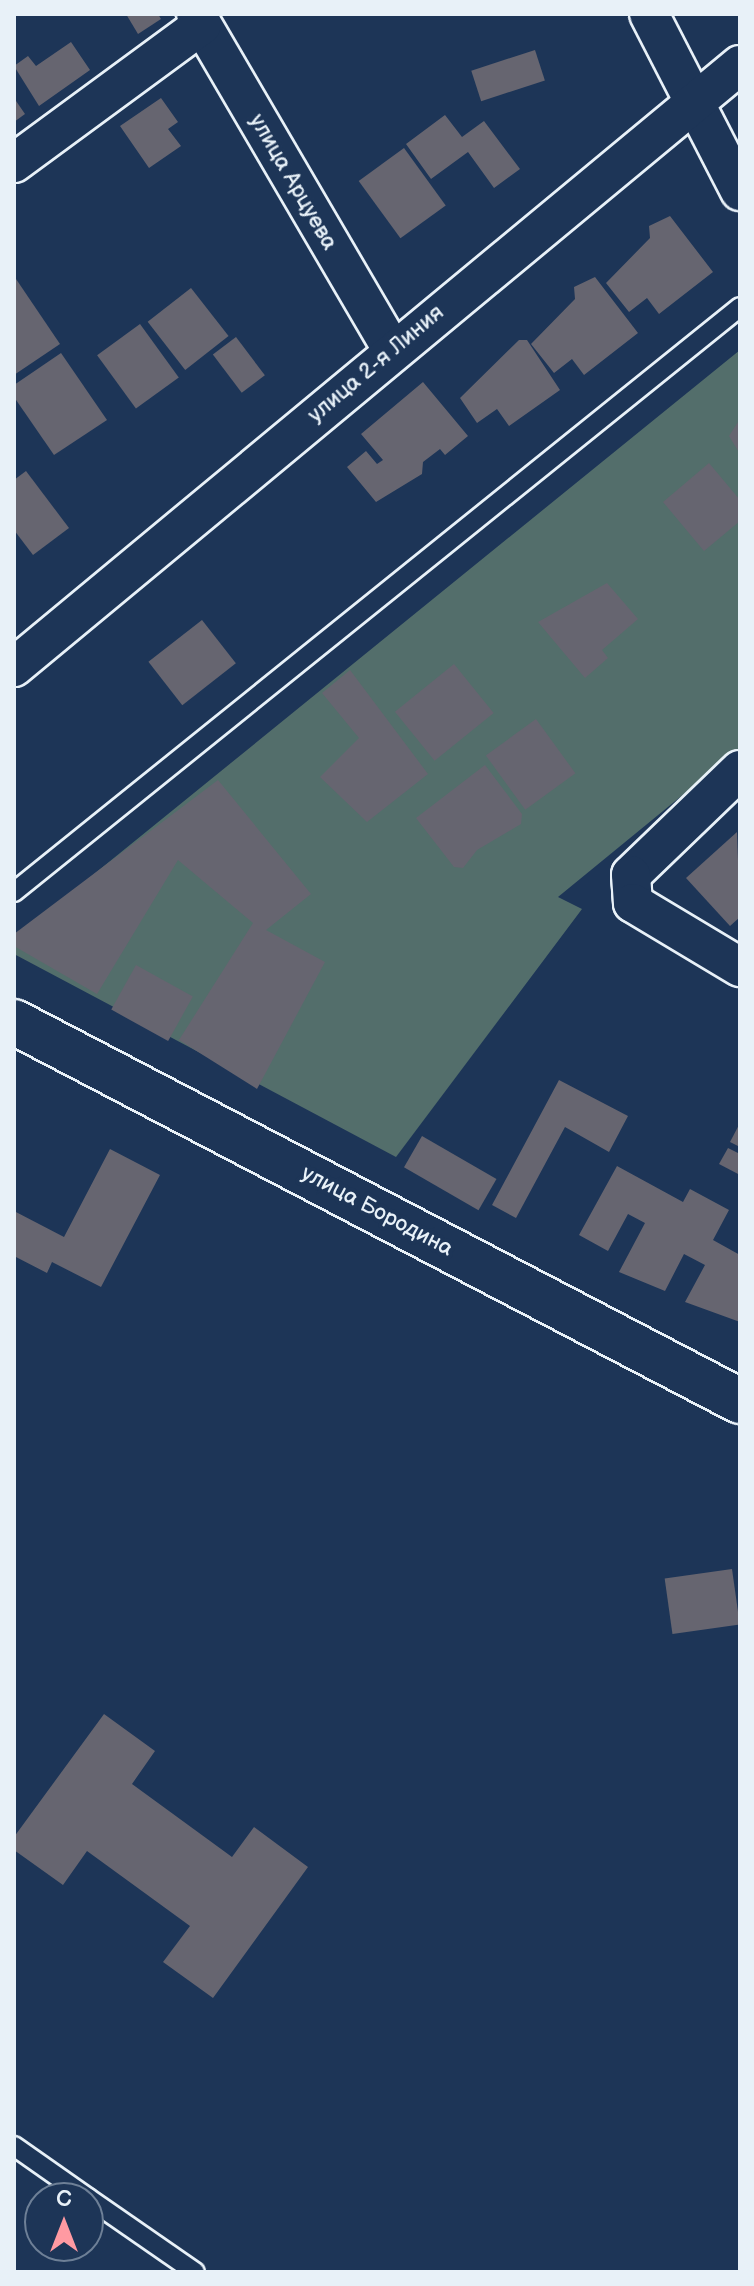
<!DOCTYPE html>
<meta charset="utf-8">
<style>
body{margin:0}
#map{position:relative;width:754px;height:2286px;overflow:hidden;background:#1d3557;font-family:"Balsamiq Sans",sans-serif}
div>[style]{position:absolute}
.green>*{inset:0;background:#536e6b}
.building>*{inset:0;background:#666570;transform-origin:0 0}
.roads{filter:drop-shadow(2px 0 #e8f1f8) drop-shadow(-2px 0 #e8f1f8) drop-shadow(0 2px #e8f1f8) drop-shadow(0 -2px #e8f1f8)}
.service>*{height:18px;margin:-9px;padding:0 9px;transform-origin:9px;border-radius:9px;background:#1d3557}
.minor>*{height:38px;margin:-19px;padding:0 19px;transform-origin:19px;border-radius:19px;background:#1d3557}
.tertiary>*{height:44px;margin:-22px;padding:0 22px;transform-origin:22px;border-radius:22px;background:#1d3557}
span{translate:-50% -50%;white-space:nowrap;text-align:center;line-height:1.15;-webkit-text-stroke:8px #1d3557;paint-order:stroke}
.street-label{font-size:22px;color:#e8f1f8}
.frame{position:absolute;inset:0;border:16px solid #e8f1f8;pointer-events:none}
.north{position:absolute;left:24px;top:2182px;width:80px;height:80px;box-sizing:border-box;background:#1d3557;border:2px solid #6e8097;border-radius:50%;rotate:0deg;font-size:22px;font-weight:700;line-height:32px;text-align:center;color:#e8f1f8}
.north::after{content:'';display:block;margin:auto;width:28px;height:36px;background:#ff9aa2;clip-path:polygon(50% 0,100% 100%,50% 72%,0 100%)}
</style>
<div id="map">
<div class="green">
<div style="clip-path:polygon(740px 350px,740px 748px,558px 897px,582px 909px,396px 1157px,14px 954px,14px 939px)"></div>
</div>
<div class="building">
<div style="clip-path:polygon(126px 14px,158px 14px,161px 19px,138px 34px)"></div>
<div style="clip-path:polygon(71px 42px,90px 70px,39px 106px,14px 66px,28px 56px,36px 66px)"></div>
<div style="left:535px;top:50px;width:32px;height:67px;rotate:72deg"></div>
<div style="clip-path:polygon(14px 98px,25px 114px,14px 122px)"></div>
<div style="clip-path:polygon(161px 98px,178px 122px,168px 129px,181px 146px,149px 168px,120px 126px)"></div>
<div style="clip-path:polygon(445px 115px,462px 137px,484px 121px,520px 169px,494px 188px,468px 152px,431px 179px,406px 144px)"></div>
<div style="left:404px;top:148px;width:71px;height:56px;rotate:54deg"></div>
<div style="clip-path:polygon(670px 216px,713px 272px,659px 314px,647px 298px,629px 312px,606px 283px,650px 238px,649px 226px)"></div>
<div style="clip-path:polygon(14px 276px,60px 344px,14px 375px)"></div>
<div style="clip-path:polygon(595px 277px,638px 333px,584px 375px,572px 359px,554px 373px,531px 344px,575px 299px,574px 287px)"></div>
<div style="left:191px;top:288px;width:61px;height:55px;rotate:52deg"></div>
<div style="left:140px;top:324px;width:66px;height:53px;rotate:54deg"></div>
<div style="left:236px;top:337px;width:48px;height:29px;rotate:53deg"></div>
<div style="clip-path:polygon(519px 340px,527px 340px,560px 390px,509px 426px,497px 409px,477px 423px,460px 398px)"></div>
<div style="clip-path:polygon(61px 353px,107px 420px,54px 455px,14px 397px,14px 385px)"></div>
<div style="clip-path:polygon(423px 382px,468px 436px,445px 455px,440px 449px,423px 462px,422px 474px,376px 502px,347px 467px,366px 451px,377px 464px,383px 460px,361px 434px)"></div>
<div style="clip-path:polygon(740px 419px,740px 454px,729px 436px)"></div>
<div style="clip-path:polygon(709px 463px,740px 500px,740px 521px,704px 551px,663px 502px)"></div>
<div style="clip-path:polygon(26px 471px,69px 528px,33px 555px,14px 530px,14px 480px)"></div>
<div style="clip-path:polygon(607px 583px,638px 619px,602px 650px,608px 658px,585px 678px,538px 622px)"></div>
<div style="left:202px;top:620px;width:55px;height:68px;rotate:52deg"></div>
<div style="left:454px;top:664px;width:63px;height:76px;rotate:51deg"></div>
<div style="clip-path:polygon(350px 670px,428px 774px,367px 822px,320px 777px,359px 738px,322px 693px)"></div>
<div style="left:536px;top:719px;width:67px;height:62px;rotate:54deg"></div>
<div style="clip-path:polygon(485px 765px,522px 814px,521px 824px,477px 850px,463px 868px,454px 867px,416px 818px)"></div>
<div style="clip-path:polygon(218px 780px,311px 894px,266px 930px,325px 962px,257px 1089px,179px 1040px,253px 923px,178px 860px,97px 994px,14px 946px,14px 934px)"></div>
<div style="clip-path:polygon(737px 832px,740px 917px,730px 926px,686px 878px)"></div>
<div style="left:136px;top:965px;width:65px;height:51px;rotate:29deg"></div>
<div style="clip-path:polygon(559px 1080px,628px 1116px,609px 1152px,565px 1127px,516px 1218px,492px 1205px)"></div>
<div style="clip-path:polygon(740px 1123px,740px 1147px,730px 1142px)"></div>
<div style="left:422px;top:1136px;width:86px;height:36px;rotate:30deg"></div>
<div style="clip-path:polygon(728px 1148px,740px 1154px,740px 1175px,719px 1164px)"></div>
<div style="clip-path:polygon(110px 1149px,160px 1175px,101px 1287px,52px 1262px,47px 1273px,14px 1256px,14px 1211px,64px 1237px)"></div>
<div style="clip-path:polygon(617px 1166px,683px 1202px,690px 1189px,729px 1210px,713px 1240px,740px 1255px,740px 1322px,685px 1302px,705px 1265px,684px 1254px,665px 1291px,619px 1272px,645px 1223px,628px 1214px,608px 1251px,579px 1235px)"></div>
<div style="left:732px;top:1569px;width:56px;height:68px;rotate:82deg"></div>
<div style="clip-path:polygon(104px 1714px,155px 1751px,132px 1784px,232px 1857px,254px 1827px,308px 1867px,213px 1998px,163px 1962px,190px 1926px,87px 1851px,63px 1885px,14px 1850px,14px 1837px)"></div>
</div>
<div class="roads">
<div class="service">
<div style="left:14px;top:892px;width:932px;rotate:-38.86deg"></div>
<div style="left:14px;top:2146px;width:90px;rotate:35.1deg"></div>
<div style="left:88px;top:2198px;width:130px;rotate:34.7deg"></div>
</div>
<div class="minor">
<div style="left:196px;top:14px;width:389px;rotate:59.7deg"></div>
<div style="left:649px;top:14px;width:199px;rotate:62.8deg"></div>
<div style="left:14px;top:163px;width:233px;rotate:-36.3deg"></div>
<div style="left:14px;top:667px;width:943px;rotate:-39.67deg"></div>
<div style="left:740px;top:770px;width:151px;rotate:136.1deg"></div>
<div style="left:631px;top:875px;width:28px;rotate:86deg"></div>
<div style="left:633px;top:903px;width:125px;rotate:30.9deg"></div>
</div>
<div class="tertiary">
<div style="left:14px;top:1022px;width:819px;rotate:27.57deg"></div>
</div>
</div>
<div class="street-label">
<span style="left:293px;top:182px;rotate:60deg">улица Арцуева</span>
<span style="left:376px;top:364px;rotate:-40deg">улица 2-я Линия</span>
<span style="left:377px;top:1211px;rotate:28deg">улица Бородина</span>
</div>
<div class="frame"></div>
<div class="north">С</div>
</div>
